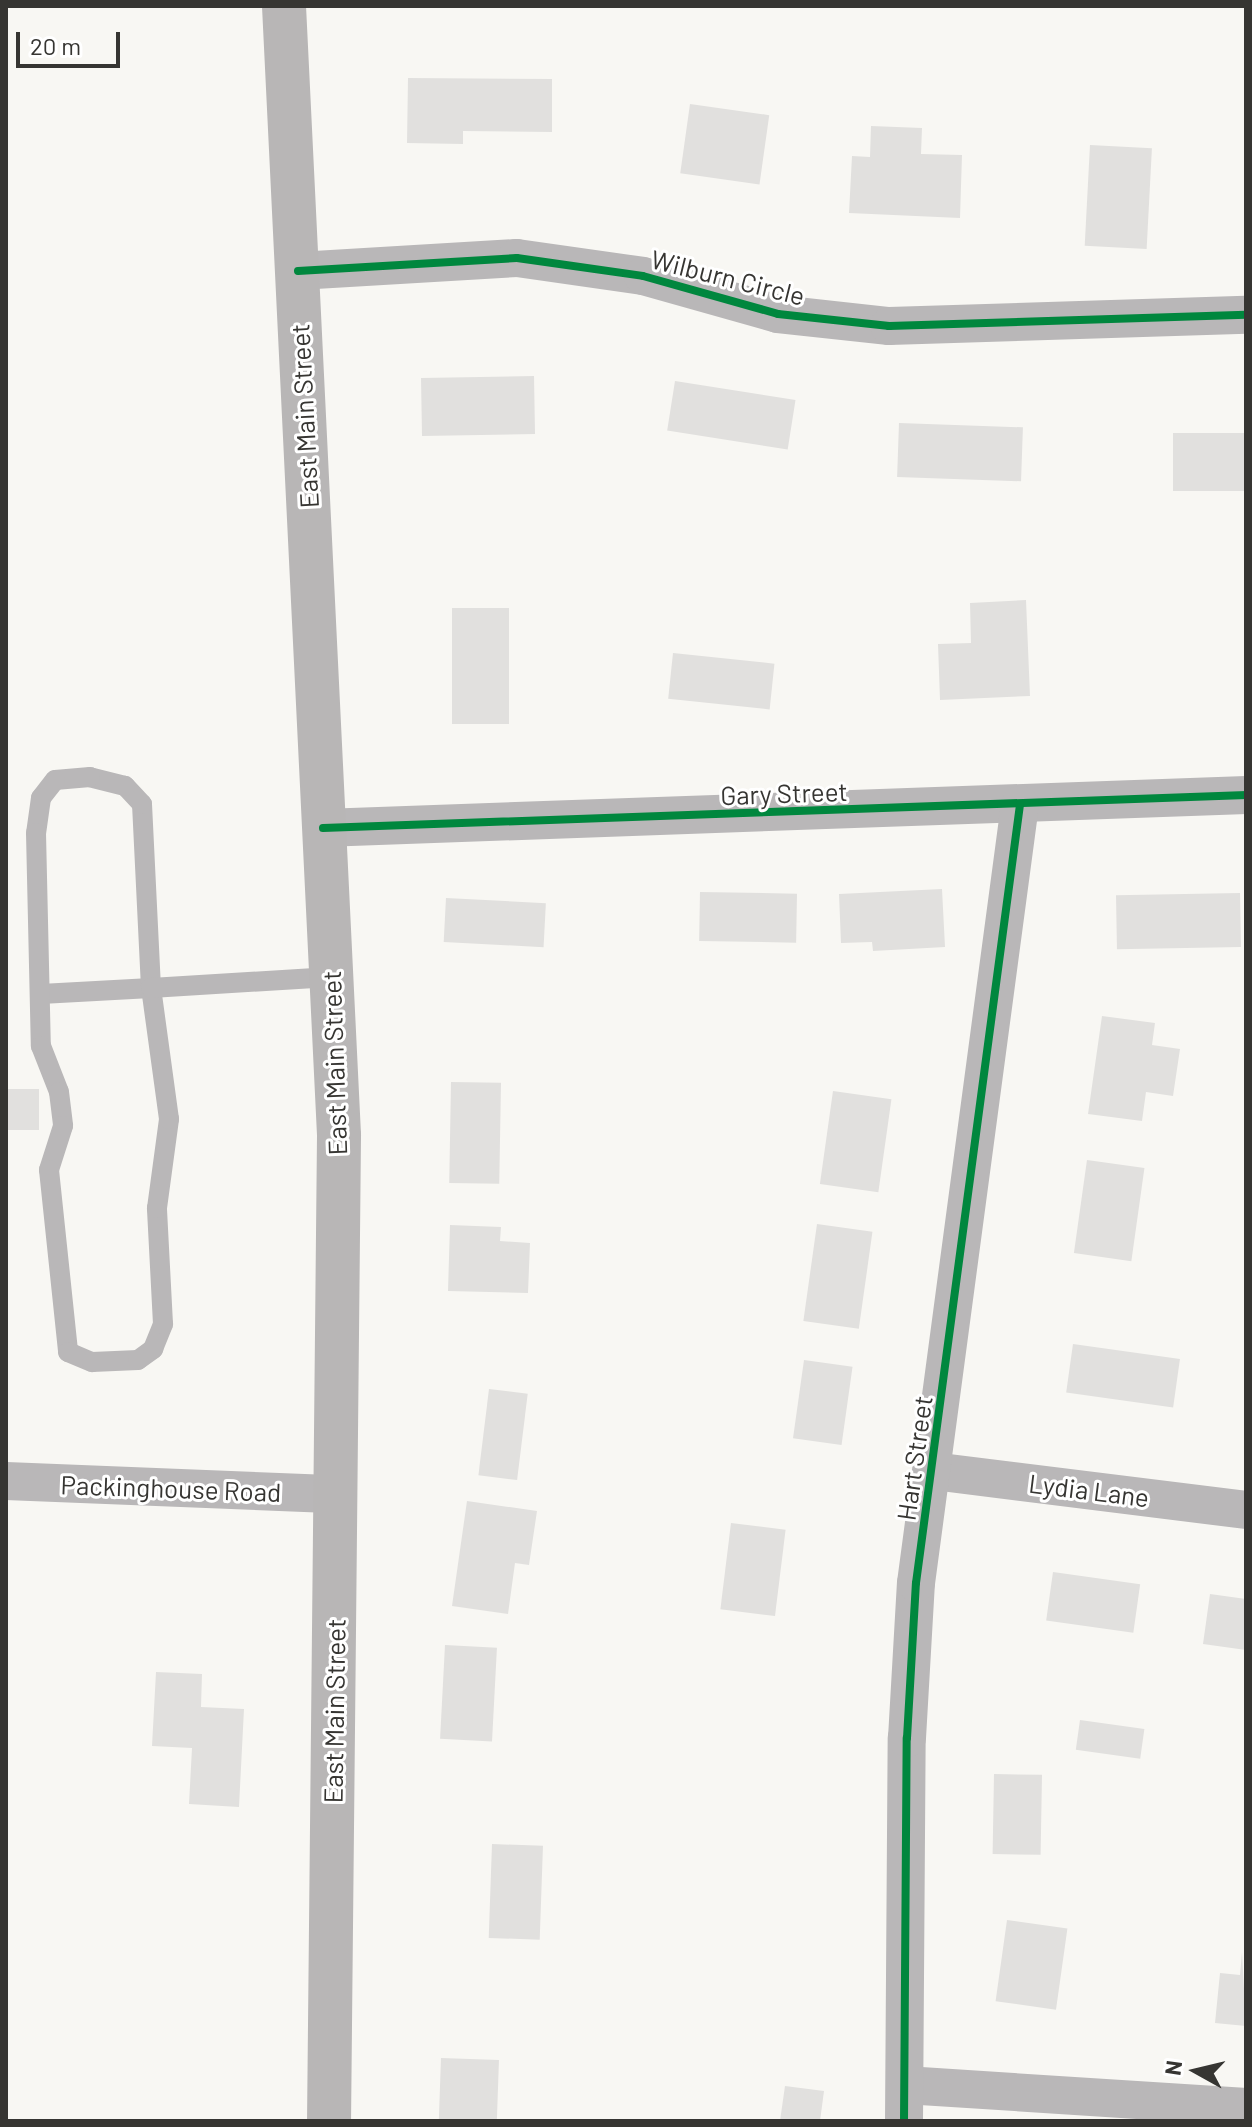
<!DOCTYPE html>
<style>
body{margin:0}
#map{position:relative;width:1252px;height:2127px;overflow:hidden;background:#f8f7f3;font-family:Barlow,sans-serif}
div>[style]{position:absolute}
.building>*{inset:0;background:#e1e0de;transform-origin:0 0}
.lane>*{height:20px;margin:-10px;padding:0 10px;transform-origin:10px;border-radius:10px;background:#b9b7b8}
.street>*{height:38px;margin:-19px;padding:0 19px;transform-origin:19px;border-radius:19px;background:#b9b7b8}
.secondary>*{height:44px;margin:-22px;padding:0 22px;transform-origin:22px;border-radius:22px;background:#b8b6b6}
.cycleway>*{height:8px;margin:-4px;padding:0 4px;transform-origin:4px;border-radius:4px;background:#00873e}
span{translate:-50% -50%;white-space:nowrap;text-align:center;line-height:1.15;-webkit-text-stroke:6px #fff;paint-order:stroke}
.street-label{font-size:26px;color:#363532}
.frame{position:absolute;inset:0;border:8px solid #363532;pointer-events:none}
.north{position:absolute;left:1156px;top:2031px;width:80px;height:80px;-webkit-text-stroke:6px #fff;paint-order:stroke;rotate:278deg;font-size:22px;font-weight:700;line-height:32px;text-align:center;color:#363532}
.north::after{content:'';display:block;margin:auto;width:28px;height:36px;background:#363532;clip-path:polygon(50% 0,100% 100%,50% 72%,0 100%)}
.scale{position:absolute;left:16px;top:32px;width:104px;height:36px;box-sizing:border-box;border:4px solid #363532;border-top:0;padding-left:10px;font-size:24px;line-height:28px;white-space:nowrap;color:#363532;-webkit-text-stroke:6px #fff;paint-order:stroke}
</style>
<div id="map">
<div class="building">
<div style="clip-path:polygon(408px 78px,552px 79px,552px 132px,463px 131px,463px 144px,407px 143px)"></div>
<div style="left:690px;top:104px;width:80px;height:70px;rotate:8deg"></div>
<div style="clip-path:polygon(871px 126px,922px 128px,921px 154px,962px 155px,960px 218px,849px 213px,852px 156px,870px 157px)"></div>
<div style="left:1090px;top:145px;width:62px;height:101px;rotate:3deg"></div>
<div style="left:534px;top:376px;width:58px;height:113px;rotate:89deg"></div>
<div style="left:675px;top:381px;width:122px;height:50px;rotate:9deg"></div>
<div style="left:899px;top:423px;width:124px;height:54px;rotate:2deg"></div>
<div style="left:1246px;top:433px;width:58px;height:73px;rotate:90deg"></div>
<div style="clip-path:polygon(1026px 600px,1030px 696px,940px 700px,938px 644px,971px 643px,970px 603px)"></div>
<div style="left:452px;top:608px;width:57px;height:116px"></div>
<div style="left:673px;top:653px;width:102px;height:46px;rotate:6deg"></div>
<div style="clip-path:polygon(942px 889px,945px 947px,873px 951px,872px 942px,841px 943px,839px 894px)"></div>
<div style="left:700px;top:892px;width:97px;height:49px;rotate:1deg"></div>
<div style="left:1240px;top:893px;width:54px;height:124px;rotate:89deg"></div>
<div style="left:446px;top:898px;width:100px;height:44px;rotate:3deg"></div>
<div style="clip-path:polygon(1102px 1016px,1155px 1023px,1152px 1045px,1180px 1049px,1173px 1096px,1146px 1092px,1142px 1121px,1088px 1114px)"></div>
<div style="left:451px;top:1082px;width:50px;height:101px;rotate:1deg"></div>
<div style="left:6px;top:1089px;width:33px;height:41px"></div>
<div style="left:833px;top:1091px;width:59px;height:94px;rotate:8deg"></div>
<div style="left:1087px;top:1160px;width:58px;height:94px;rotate:8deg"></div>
<div style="left:817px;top:1224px;width:56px;height:98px;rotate:8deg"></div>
<div style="clip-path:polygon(450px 1225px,501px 1227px,500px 1241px,530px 1243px,528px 1293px,448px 1291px)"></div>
<div style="left:1073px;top:1344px;width:108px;height:49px;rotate:8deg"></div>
<div style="left:804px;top:1360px;width:49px;height:79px;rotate:8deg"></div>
<div style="left:489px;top:1389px;width:39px;height:87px;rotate:7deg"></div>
<div style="clip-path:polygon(467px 1501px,537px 1511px,529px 1565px,515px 1563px,508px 1614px,452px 1606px)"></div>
<div style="left:731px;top:1523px;width:55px;height:87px;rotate:7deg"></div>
<div style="left:1053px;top:1572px;width:88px;height:49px;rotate:8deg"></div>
<div style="clip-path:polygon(1210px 1594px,1246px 1599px,1246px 1650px,1203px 1644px)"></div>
<div style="left:445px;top:1645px;width:52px;height:94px;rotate:3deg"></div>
<div style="clip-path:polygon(156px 1672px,202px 1674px,201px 1707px,244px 1709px,239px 1807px,189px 1804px,192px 1748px,152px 1746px)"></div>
<div style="left:1080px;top:1720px;width:65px;height:30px;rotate:8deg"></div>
<div style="left:994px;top:1774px;width:48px;height:80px;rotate:1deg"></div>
<div style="left:492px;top:1844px;width:51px;height:94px;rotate:2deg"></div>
<div style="left:1007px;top:1920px;width:61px;height:82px;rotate:8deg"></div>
<div style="clip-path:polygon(1242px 1952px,1246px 2026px,1215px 2023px,1220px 1973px,1240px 1975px)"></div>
<div style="left:441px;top:2058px;width:58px;height:63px;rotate:2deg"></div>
<div style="clip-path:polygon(785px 2086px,824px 2091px,820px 2121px,780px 2121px)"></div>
</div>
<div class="lane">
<div style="left:41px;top:994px;width:110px;rotate:-3.1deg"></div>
<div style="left:151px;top:988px;width:184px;rotate:-92.8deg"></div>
<div style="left:142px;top:804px;width:25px;rotate:-133deg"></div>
<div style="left:125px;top:786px;width:36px;rotate:-166deg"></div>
<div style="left:90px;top:777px;width:35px;rotate:175deg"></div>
<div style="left:55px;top:780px;width:23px;rotate:128deg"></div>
<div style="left:41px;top:798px;width:35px;rotate:98deg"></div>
<div style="left:36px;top:833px;width:213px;rotate:88.7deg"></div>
<div style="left:41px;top:1046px;width:49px;rotate:68.6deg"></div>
<div style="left:59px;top:1092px;width:34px;rotate:83deg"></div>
<div style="left:63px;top:1126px;width:46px;rotate:107.7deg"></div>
<div style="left:49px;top:1170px;width:183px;rotate:84deg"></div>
<div style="left:68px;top:1352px;width:26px;rotate:23deg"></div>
<div style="left:92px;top:1362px;width:46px;rotate:-2.5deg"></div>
<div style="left:138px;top:1360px;width:19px;rotate:-36deg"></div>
<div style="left:153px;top:1349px;width:27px;rotate:-68deg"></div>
<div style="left:163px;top:1324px;width:116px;rotate:-93deg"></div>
<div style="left:157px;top:1208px;width:90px;rotate:-82.3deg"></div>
<div style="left:169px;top:1119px;width:132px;rotate:-97.8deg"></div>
<div style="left:151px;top:988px;width:180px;rotate:-3.5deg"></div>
</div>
<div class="street">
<div style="left:298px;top:271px;width:219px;rotate:-3.4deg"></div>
<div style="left:517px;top:258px;width:127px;rotate:8.1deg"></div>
<div style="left:643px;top:276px;width:140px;rotate:15.7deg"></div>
<div style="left:778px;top:314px;width:112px;rotate:6.2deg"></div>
<div style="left:889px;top:326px;width:357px;rotate:-1.8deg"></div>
<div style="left:323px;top:828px;width:924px;rotate:-2.05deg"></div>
<div style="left:933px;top:1471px;width:315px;rotate:7.1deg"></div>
<div style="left:6px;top:1481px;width:330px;rotate:2.3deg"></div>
<div style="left:905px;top:2085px;width:342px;rotate:3.7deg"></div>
<div style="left:904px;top:2121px;width:383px;rotate:-89.6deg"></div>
<div style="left:907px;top:1738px;width:155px;rotate:-86.7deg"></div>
<div style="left:916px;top:1583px;width:785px;rotate:-82.39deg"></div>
</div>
<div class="secondary">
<div style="left:284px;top:6px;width:1131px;rotate:87.21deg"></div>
<div style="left:339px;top:1136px;width:985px;rotate:90.58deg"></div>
</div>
<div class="cycleway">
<div style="left:298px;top:271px;width:219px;rotate:-3.4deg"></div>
<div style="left:517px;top:258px;width:127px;rotate:8.1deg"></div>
<div style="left:643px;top:276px;width:140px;rotate:15.7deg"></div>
<div style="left:778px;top:314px;width:112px;rotate:6.2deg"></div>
<div style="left:889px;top:326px;width:357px;rotate:-1.8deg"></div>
<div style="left:323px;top:828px;width:924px;rotate:-2.05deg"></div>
<div style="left:904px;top:2121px;width:383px;rotate:-89.6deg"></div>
<div style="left:907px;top:1738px;width:155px;rotate:-86.7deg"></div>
<div style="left:916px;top:1583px;width:785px;rotate:-82.39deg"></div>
</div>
<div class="street-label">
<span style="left:728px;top:277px;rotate:14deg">Wilburn Circle</span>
<span style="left:304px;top:416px;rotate:-93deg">East Main Street</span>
<span style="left:784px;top:793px;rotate:-2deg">Gary Street</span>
<span style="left:334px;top:1063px;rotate:-92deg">East Main Street</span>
<span style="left:914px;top:1458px;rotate:-82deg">Hart Street</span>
<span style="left:171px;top:1488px;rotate:2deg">Packinghouse Road</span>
<span style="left:1089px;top:1490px;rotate:7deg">Lydia Lane</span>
<span style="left:334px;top:1711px;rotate:-89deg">East Main Street</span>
</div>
<div class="frame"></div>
<div class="north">N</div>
<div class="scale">20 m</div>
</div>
